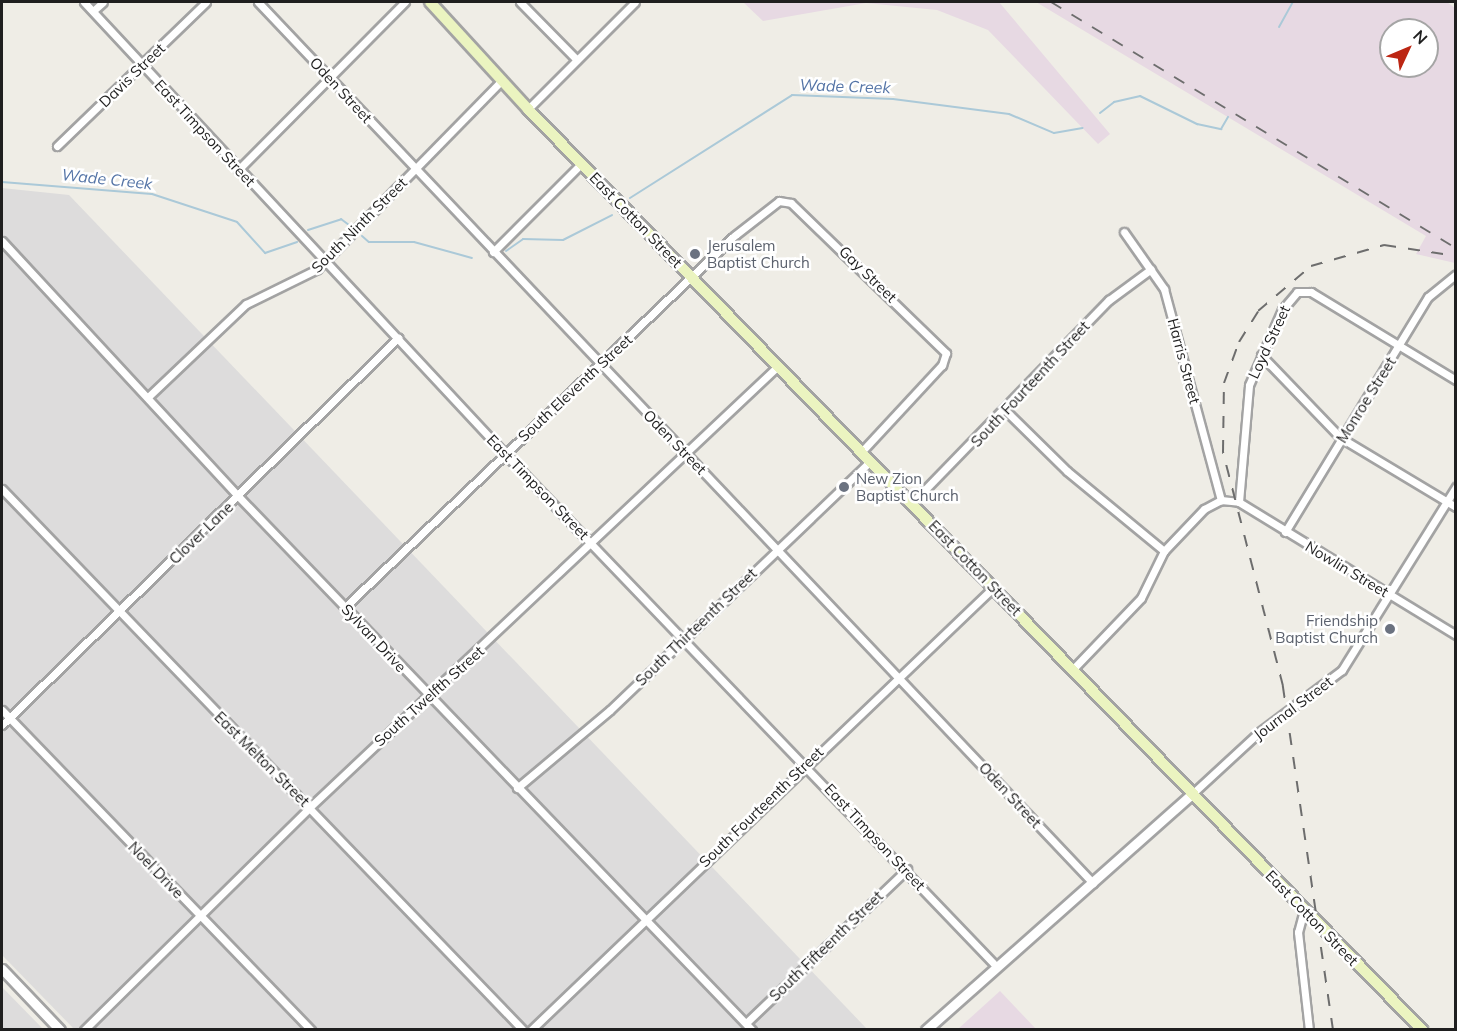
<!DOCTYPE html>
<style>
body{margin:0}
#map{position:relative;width:1457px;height:1031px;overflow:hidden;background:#efede6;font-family:Mulish,sans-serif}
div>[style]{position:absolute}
.residential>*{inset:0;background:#dddcdc}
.industrial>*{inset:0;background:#e7d9e3}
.stream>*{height:2px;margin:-1px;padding:0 1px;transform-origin:1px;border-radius:1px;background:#abc9d8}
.roads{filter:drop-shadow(2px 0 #a3a3a3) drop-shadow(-2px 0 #a3a3a3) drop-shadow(0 2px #a3a3a3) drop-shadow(0 -2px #a3a3a3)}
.minor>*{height:7px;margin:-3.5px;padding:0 3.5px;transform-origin:3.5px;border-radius:3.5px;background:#fff}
.tertiary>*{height:9px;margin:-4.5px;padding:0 4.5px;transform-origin:4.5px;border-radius:4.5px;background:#fff}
.secondary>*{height:10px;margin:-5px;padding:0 5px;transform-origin:5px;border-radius:5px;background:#ebf4c0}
.rail>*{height:2px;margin-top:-1px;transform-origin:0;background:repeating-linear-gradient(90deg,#6d6d6d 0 12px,transparent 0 24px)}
.dots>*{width:16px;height:16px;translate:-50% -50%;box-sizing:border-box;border:3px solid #fff;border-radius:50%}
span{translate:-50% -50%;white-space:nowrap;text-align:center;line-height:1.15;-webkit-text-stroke:5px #fff;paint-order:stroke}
.street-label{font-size:15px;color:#1f1f1f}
.worship-label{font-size:15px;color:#5b616d}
.left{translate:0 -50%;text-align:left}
.right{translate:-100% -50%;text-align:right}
.water-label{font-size:16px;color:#5474a6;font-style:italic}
.frame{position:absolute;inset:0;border:3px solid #1f1f1f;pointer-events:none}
.north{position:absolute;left:1379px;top:18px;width:60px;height:60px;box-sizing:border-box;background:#fff;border:2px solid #a5a5a5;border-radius:50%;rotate:46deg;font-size:16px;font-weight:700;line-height:24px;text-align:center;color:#1f1f1f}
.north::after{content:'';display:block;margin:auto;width:21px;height:27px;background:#bc2613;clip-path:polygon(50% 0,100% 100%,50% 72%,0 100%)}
</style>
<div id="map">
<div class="residential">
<div style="clip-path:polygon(2px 188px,69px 195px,867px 1029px,74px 1029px,2px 955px)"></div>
<div style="clip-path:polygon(2px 987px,43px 1029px,2px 1029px)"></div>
</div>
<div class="industrial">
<div style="clip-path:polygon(743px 2px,999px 2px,1110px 134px,1098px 144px,988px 30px,937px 10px,866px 3px,763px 21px)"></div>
<div style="clip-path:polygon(evenodd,1036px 2px,1447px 2px,1456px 9px,1455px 263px,1416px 254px,1426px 236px,1036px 2px,1391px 30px,1427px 30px,1427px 66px,1391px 66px,1391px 30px)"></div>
<div style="clip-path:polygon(1000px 991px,1036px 1029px,958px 1029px)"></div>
</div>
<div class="stream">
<div style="left:1279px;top:27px;width:29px;rotate:-61deg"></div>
<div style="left:1100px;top:113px;width:18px;rotate:-38deg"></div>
<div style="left:1114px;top:102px;width:27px;rotate:-13deg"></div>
<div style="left:1140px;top:96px;width:64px;rotate:26.2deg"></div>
<div style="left:1197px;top:124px;width:25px;rotate:12deg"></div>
<div style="left:1221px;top:129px;width:14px;rotate:-60deg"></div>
<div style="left:2px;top:182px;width:150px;rotate:4.6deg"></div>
<div style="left:152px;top:194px;width:89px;rotate:18.2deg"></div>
<div style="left:237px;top:222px;width:42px;rotate:47.9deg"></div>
<div style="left:265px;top:253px;width:34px;rotate:-19deg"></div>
<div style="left:630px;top:198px;width:192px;rotate:-32.4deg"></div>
<div style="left:792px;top:95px;width:101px;rotate:2.3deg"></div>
<div style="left:893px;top:99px;width:117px;rotate:7.4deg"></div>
<div style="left:1009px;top:114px;width:49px;rotate:22.9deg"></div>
<div style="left:1054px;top:133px;width:29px;rotate:-10deg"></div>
<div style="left:308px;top:230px;width:35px;rotate:-18deg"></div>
<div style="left:341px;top:219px;width:10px;rotate:37deg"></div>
<div style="left:362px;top:236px;width:9px;rotate:41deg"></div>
<div style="left:369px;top:242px;width:45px"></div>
<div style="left:414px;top:242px;width:60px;rotate:15.4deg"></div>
<div style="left:506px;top:251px;width:21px;rotate:-35deg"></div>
<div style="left:523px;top:239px;width:40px;rotate:1.4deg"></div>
<div style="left:563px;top:240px;width:55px;rotate:-27deg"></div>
</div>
<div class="roads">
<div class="minor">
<div style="left:84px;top:2px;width:618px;rotate:47.03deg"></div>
<div style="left:505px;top:454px;width:711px;rotate:46.2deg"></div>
<div style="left:258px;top:2px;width:1214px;rotate:46.54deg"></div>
<div style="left:520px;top:2px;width:81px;rotate:45.5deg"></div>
<div style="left:93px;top:11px;width:13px;rotate:-42deg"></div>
<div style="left:528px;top:109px;width:151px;rotate:-45deg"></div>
<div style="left:57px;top:146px;width:207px;rotate:-44deg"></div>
<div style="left:238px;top:170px;width:237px;rotate:-45.2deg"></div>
<div style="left:1124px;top:232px;width:70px;rotate:54.9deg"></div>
<div style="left:1164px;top:289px;width:219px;rotate:74.9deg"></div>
<div style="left:2px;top:241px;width:349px;rotate:47.2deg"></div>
<div style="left:239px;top:497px;width:740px;rotate:46.1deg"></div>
<div style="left:493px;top:252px;width:124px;rotate:-45deg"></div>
<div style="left:1261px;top:355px;width:115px;rotate:46.1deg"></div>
<div style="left:1341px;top:438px;width:134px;rotate:31deg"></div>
<div style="left:148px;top:397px;width:135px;rotate:-43.5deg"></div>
<div style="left:246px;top:304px;width:79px;rotate:-26.2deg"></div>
<div style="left:317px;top:269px;width:263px;rotate:-45.6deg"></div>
<div style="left:1005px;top:410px;width:87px;rotate:44.5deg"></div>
<div style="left:1067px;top:471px;width:126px;rotate:39.5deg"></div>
<div style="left:2px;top:489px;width:751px;rotate:46.08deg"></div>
<div style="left:1239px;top:502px;width:117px;rotate:-85.1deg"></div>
<div style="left:1249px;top:385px;width:82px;rotate:-66.3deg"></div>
<div style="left:1282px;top:310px;width:23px;rotate:-50deg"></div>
<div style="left:1297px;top:292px;width:14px"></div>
<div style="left:1311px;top:292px;width:170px;rotate:31.3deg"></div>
<div style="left:912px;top:503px;width:283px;rotate:-45.9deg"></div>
<div style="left:1109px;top:300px;width:52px;rotate:-36.4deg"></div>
<div style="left:1285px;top:532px;width:275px;rotate:-58.7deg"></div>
<div style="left:1428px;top:297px;width:36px;rotate:-39deg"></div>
<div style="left:345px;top:607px;width:538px;rotate:-43.64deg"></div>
<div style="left:734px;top:236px;width:57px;rotate:-37.9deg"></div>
<div style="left:779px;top:201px;width:12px;rotate:9deg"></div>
<div style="left:791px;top:203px;width:216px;rotate:44.1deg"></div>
<div style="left:946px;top:353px;width:13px;rotate:108deg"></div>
<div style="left:942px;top:365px;width:117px;rotate:132.9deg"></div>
<div style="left:1073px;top:669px;width:98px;rotate:-46.2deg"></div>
<div style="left:1141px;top:598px;width:52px;rotate:-63.9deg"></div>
<div style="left:1164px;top:551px;width:58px;rotate:-46.4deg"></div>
<div style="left:1204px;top:509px;width:19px;rotate:-28deg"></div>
<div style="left:1221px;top:500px;width:18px;rotate:6deg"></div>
<div style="left:1239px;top:502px;width:255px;rotate:31.5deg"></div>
<div style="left:2px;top:710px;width:445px;rotate:46deg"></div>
<div style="left:2px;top:725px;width:554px;rotate:-44.34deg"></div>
<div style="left:517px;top:788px;width:121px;rotate:-40deg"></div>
<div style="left:610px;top:710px;width:361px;rotate:-43.7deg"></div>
<div style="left:1192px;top:794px;width:90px;rotate:-42.7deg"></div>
<div style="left:1258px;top:733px;width:105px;rotate:-36.9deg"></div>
<div style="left:1342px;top:670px;width:216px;rotate:-58.1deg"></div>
<div style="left:1304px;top:910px;width:23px;rotate:105deg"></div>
<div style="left:1298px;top:932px;width:99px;rotate:83.6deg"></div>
<div style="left:746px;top:1023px;width:223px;rotate:-43.7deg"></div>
<div style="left:84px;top:1030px;width:317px;rotate:-44.6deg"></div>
<div style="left:310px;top:807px;width:643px;rotate:-43.3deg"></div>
<div style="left:531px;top:1030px;width:641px;rotate:-43.74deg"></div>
</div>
<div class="tertiary">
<div style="left:2px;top:969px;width:84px;rotate:46.4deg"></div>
<div style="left:926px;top:1030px;width:356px;rotate:-41.6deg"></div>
</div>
<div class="secondary">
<div style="left:430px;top:2px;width:145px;rotate:47.5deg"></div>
<div style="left:528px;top:109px;width:1284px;rotate:45.85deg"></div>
</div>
</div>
<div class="rail">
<div style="left:1051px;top:2px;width:474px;rotate:31.3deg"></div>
<div style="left:1333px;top:1030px;width:348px;rotate:-98.3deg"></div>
<div style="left:1283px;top:686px;width:242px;rotate:-104.4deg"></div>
<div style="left:1223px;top:452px;width:69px;rotate:-89.2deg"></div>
<div style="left:1224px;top:383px;width:44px;rotate:-69.9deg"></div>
<div style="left:1239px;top:342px;width:36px;rotate:-58deg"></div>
<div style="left:1258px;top:311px;width:70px;rotate:-40.3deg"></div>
<div style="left:1311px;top:266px;width:76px;rotate:-16deg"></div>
<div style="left:1384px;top:245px;width:73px;rotate:8.7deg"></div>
</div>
<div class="dots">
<div style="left:695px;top:254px;background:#6b7280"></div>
<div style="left:844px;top:487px;background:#6b7280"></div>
<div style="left:1390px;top:629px;background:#6b7280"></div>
</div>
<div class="street-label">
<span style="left:132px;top:75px;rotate:-44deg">Davis Street</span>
<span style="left:341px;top:90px;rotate:47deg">Oden Street</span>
<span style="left:205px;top:133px;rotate:47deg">East Timpson Street</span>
<span style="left:636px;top:220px;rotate:46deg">East Cotton Street</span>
<span style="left:359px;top:225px;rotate:-45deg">South Ninth Street</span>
<span style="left:868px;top:274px;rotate:44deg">Gay Street</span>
<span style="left:1269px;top:342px;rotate:-65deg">Loyd Street</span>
<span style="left:1184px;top:361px;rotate:75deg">Harris Street</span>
<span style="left:1030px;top:384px;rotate:-47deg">South Fourteenth Street</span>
<span style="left:575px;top:388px;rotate:-43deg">South Eleventh Street</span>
<span style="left:1366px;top:400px;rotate:-58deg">Monroe Street</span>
<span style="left:675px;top:442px;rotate:46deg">Oden Street</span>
<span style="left:538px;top:487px;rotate:46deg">East Timpson Street</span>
<span style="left:201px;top:533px;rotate:-44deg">Clover Lane</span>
<span style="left:975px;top:568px;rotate:46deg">East Cotton Street</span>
<span style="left:1347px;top:569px;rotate:31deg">Nowlin Street</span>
<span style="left:696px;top:627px;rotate:-44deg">South Thirteenth Street</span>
<span style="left:374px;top:638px;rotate:47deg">Sylvan Drive</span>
<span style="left:429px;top:696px;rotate:-42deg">South Twelfth Street</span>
<span style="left:1293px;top:708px;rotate:-37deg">Journal Street</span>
<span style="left:262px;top:759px;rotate:45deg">East Melton Street</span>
<span style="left:1010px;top:795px;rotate:47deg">Oden Street</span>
<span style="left:761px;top:807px;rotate:-44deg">South Fourteenth Street</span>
<span style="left:875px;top:837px;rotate:47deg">East Timpson Street</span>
<span style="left:156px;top:870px;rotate:46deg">Noel Drive</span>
<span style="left:1312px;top:918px;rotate:46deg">East Cotton Street</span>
<span style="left:826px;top:946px;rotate:-44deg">South Fifteenth Street</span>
</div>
<div class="worship-label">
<span class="left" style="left:707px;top:254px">Jerusalem<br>Baptist Church</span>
<span class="left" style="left:856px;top:487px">New Zion<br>Baptist Church</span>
<span class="right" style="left:1378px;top:629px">Friendship<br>Baptist Church</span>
</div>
<div class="water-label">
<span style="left:845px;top:86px;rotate:2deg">Wade Creek</span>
<span style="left:107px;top:179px;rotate:6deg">Wade Creek</span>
</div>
<div class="frame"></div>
<div class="north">N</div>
</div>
